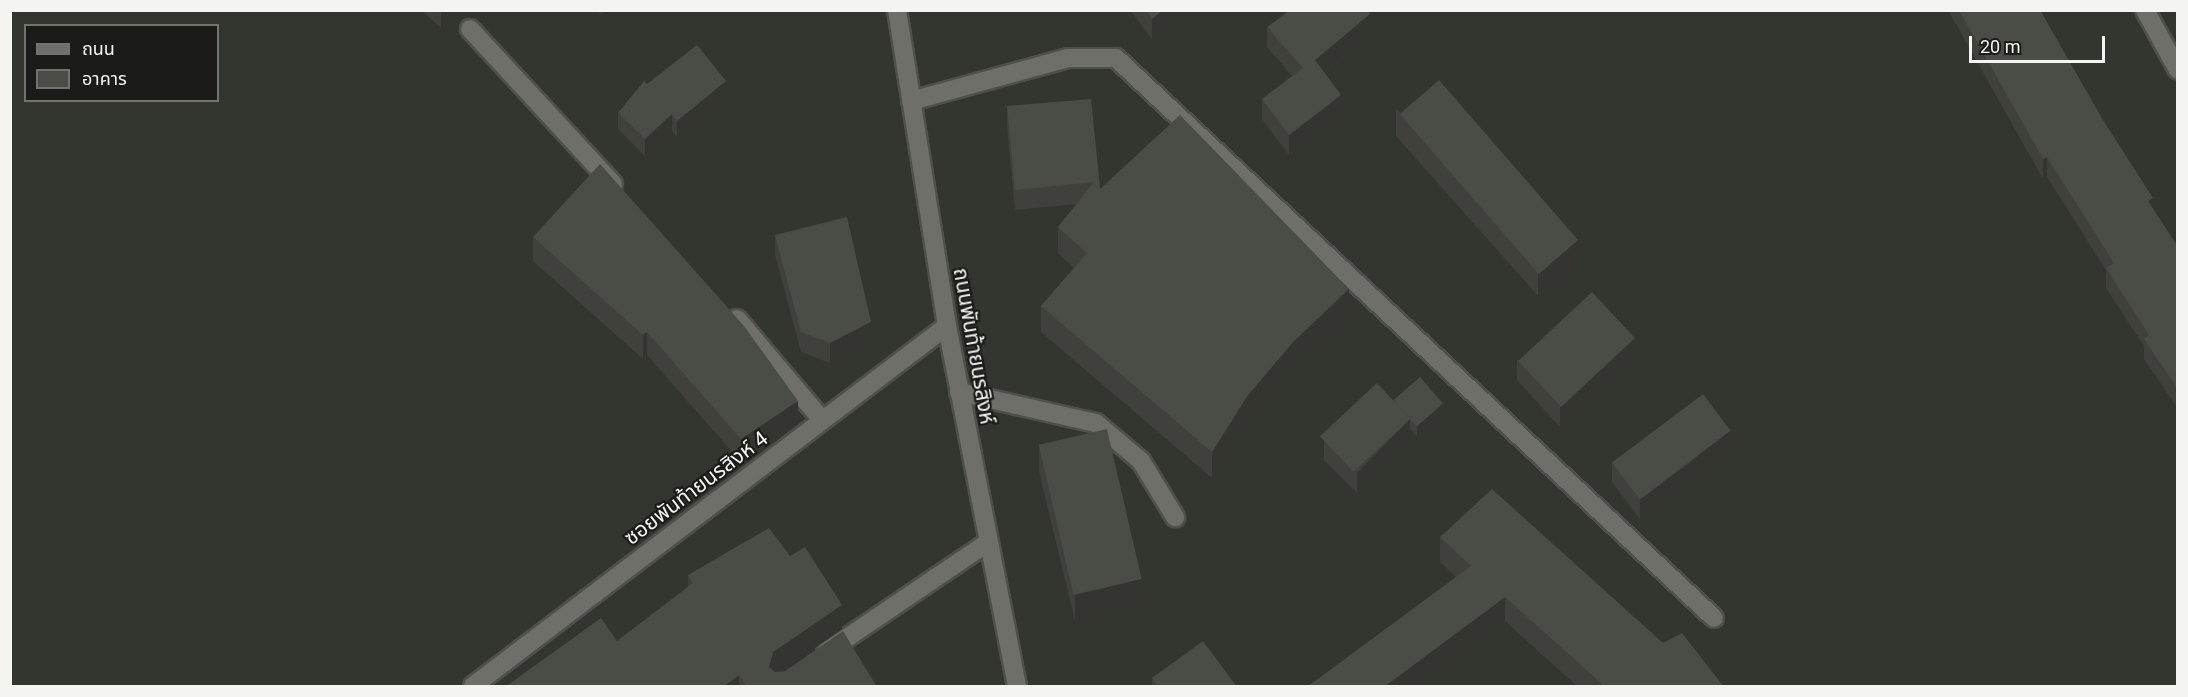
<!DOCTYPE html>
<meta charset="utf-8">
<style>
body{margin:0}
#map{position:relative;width:2188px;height:697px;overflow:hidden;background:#33352f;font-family:Roboto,"Noto Sans Thai",sans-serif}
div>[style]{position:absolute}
.roads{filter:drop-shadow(2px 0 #4f504b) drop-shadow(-2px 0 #4f504b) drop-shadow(0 2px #4f504b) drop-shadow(0 -2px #4f504b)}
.lane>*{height:18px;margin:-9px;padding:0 9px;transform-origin:9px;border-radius:9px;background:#6d6f68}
.street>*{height:18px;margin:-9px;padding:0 9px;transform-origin:9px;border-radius:9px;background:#6d6f68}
.secondary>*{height:18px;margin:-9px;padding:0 9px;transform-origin:9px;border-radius:9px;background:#6d6f68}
.wall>*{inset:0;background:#40413c}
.shaded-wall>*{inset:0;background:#343531}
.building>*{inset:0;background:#4a4c46;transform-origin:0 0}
span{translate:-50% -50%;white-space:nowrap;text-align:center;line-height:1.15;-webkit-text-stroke:4.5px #1b1c19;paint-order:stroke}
.street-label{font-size:21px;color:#f4f5f1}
.frame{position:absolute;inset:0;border:12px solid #f4f5f1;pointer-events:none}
.legend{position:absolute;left:24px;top:24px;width:195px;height:78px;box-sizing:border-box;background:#1b1c19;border:2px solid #72736f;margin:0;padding:8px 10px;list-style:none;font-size:18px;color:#f4f5f1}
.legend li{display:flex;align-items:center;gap:12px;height:30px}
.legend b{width:30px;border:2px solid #72736f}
.scale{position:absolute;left:1969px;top:36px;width:136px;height:27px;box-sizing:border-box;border:3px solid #f4f5f1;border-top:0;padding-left:8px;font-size:18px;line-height:21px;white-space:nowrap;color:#f4f5f1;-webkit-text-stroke:4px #1b1c19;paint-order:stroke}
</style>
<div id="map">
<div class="roads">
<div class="lane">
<div style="left:470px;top:29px;width:211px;rotate:47.3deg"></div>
<div style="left:911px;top:101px;width:163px;rotate:-15.3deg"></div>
<div style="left:1068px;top:58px;width:48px"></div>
<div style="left:1116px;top:58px;width:819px;rotate:43.12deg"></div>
<div style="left:737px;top:319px;width:132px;rotate:49.9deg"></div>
<div style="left:959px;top:392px;width:140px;rotate:12.8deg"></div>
<div style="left:1096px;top:423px;width:59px;rotate:40.2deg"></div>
<div style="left:1141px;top:461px;width:66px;rotate:58.7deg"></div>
</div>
<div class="street">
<div style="left:2145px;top:10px;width:68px;rotate:61.2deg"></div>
<div style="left:826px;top:652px;width:194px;rotate:-34.1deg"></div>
<div style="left:473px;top:686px;width:595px;rotate:-37.22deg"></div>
</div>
<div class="secondary">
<div style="left:897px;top:10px;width:320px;rotate:81deg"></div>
<div style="left:947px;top:326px;width:367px;rotate:79deg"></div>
</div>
</div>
<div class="wall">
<div style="clip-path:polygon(421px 10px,456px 10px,441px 28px)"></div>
<div style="clip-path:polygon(595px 10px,604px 10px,601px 14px)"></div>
<div style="clip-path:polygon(1130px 10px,1187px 10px,1152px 39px)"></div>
<div style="clip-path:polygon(1948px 10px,2040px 10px,2153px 209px,2178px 247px,2178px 409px,2144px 359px,2144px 346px,2106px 288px,2106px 270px,2047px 177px,2043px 179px)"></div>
<div style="clip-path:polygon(1267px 27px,1370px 34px,1324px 73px,1341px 115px,1289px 155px,1262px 119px,1262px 99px,1292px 76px,1267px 47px)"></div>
<div style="clip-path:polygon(647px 84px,726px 98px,677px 137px,672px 131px,645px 156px,618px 129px,618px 113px)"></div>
<div style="clip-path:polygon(1007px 106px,1099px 177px,1100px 189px,1349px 315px,1294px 367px,1248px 421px,1212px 478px,1041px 332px,1041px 306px,1074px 268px,1058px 253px,1058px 227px,1077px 204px,1015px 210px,1007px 126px)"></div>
<div style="clip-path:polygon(1396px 109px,1579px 266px,1538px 296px,1396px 136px)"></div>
<div style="clip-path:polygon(775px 235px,871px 342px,830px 363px,801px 352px,775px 255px)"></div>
<div style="clip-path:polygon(533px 237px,798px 424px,741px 462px,647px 355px,643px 359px,533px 261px)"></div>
<div style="clip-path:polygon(1635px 358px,1560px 427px,1517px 380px,1517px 360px)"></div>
<div style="clip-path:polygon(1393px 401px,1443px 414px,1417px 437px,1410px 429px,1410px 439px,1357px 493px,1324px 460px,1324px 440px)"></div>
<div style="clip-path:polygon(1039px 446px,1143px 605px,1075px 621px,1039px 472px)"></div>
<div style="clip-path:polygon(1731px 451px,1640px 519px,1612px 482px,1612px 462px)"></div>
<div style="clip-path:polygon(1440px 537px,1663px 643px,1724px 687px,1578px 687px,1505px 621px,1417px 687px,1307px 687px,1456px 577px,1440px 562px)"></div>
<div style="clip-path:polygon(688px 575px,842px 629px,780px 671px,877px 687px,505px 687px,617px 641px,688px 587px)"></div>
<div style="clip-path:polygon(1152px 678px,1237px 687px,1152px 687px)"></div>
</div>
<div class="shaded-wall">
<div style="clip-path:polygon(441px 10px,456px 10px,441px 28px)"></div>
<div style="clip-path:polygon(1163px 10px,1187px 10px,1152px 39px,1152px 19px)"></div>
<div style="clip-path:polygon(1370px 14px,1370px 34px,1315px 80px,1315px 60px)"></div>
<div style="clip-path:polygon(726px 81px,726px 98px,677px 137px,677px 121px)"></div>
<div style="clip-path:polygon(1341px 95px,1341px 115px,1289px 155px,1289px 135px)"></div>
<div style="clip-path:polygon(672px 114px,672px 131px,645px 156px,645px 139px)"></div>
<div style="clip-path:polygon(2047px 157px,2047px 177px,2043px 179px,2043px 159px)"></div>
<div style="clip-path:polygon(2153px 198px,2153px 218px,2148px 201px)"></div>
<div style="clip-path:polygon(1579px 239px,1579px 266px,1538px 296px,1538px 270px)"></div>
<div style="clip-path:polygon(1349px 289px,1349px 315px,1294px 367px,1248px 421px,1212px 478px,1212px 452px,1248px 395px,1294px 341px)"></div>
<div style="clip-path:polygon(871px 322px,871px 342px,830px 363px,830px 343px)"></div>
<div style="clip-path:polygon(647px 332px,647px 355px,643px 359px,643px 335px)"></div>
<div style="clip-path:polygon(1635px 338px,1635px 358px,1560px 427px,1560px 407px)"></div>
<div style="clip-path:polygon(798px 401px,798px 424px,741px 462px,741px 439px)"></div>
<div style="clip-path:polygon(1443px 403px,1443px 414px,1417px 437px,1417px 426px)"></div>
<div style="clip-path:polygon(1410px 419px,1410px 439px,1357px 493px,1357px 473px)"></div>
<div style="clip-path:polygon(1731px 431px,1731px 451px,1640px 519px,1640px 500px)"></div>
<div style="clip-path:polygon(1143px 579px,1143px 605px,1075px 621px,1075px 595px)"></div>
<div style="clip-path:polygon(1505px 597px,1505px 621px,1417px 687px,1384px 687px)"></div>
<div style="clip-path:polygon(842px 605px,842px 629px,773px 677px,769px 667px,773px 652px)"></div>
<div style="clip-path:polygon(739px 675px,739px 687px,723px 687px)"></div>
</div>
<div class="building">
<div style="clip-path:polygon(1146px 10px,1163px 10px,1152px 19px)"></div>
<div style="clip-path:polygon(1290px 10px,1368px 10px,1370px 14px,1315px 60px,1341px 95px,1289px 135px,1262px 99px,1303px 68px,1267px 27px)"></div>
<div style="clip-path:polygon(1959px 10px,2040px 10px,2103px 120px,2153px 198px,2148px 201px,2178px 247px,2178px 389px,2144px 339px,2149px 335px,2106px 268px,2114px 263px,2047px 157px,2043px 159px)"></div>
<div style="clip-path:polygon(697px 45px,726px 81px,677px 121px,672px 114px,645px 139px,618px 113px,644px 81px,647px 84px)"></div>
<div style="left:1439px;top:80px;width:212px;height:52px;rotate:49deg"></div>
<div style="clip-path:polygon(1091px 99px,1099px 177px,1095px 182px,1015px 190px,1007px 106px)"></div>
<div style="clip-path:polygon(1180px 115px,1349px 289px,1294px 341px,1248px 395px,1212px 452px,1041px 306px,1087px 253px,1058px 227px,1099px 176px,1100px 189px)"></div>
<div style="clip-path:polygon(600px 164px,744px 326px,798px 401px,741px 439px,647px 332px,643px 335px,533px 237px)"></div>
<div style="clip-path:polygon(847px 217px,871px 322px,830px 343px,801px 332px,775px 235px)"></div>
<div style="left:1592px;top:292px;width:63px;height:101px;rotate:47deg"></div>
<div style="left:1420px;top:377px;width:35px;height:35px;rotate:49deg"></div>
<div style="left:1377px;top:383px;width:49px;height:78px;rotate:47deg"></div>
<div style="left:1703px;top:394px;width:46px;height:114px;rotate:53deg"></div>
<div style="left:1107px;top:429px;width:154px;height:70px;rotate:77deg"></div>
<div style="clip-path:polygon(1492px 489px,1663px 643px,1682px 633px,1724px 687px,1598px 687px,1602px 684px,1505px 597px,1384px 687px,1307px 687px,1471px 566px,1440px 537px)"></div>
<div style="clip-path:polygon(769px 528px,790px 556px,805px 547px,842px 605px,773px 652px,769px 667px,775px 672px,785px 671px,843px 631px,877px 687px,747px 687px,739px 675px,723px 687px,505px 687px,601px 618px,617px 641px,693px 583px,688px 575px)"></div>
<div style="clip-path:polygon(1203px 641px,1237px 687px,1158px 687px,1152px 678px)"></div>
</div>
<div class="street-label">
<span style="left:974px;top:346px;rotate:80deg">ถนนพันท้ายนรสิงห์</span>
<span style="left:696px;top:488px;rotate:-37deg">ซอยพันท้ายนรสิงห์ 4</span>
</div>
<div class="frame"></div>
<ul class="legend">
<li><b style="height:8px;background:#6d6f68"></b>ถนน</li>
<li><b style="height:16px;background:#4a4c46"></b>อาคาร</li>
</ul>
<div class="scale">20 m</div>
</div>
